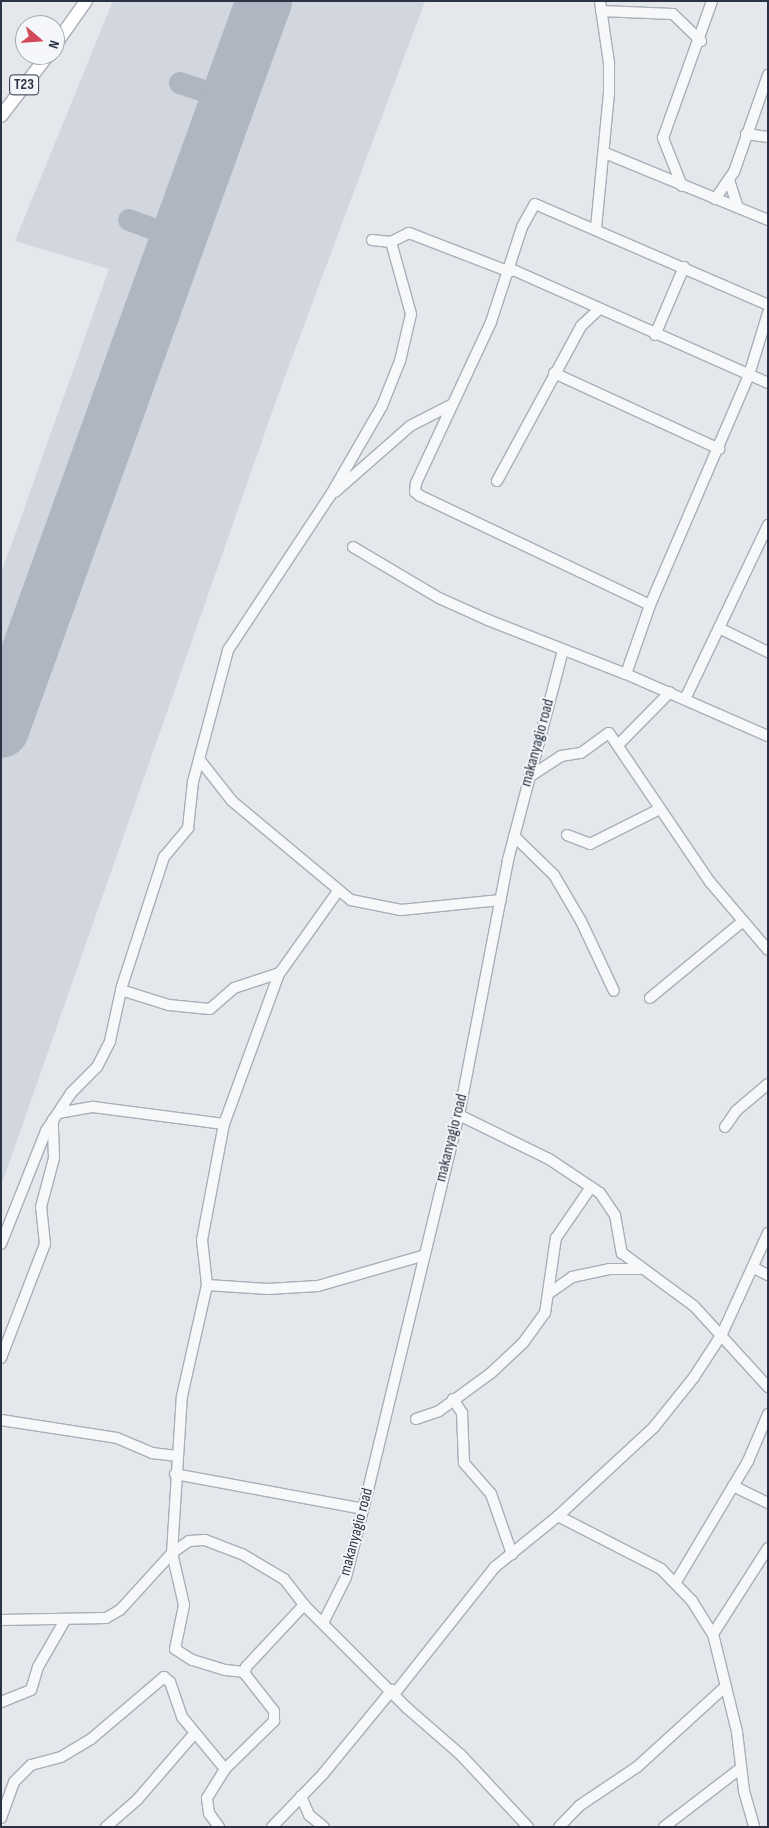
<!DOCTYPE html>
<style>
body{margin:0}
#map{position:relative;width:769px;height:1828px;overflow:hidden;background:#e4e7ec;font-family:"Sofia Sans Condensed",sans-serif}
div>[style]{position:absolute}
.built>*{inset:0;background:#d2d6de}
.taxiway>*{height:22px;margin:-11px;padding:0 11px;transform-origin:11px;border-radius:11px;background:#b0b6c1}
.runway>*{height:56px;margin:-28px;padding:0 28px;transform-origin:28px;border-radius:28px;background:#b0b6c1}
.roads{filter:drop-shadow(1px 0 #a9aeb7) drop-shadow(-1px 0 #a9aeb7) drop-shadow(0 1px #a9aeb7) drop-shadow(0 -1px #a9aeb7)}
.minor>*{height:10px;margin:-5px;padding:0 5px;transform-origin:5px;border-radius:5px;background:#f7f8fa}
.major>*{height:12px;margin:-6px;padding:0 6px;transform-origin:6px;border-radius:6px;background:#fff}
span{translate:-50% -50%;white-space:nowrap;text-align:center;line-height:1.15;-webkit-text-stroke:4px #f4f6f9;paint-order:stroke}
.shield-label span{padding:1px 4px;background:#f4f6f9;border:1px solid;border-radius:4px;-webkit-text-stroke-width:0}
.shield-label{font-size:15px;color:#2b3445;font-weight:700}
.street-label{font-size:16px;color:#2b3445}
.frame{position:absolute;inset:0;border:2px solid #2b3445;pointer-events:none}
.north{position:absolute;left:15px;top:15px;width:50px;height:50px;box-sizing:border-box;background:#f4f6f9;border:1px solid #a4a8b1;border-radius:50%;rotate:108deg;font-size:14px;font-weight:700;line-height:20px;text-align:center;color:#2b3445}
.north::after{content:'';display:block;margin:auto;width:18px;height:22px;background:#d1495b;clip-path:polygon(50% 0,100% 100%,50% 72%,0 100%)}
</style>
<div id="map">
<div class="built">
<div style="clip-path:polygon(113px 1px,425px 1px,277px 398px,1px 1186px,1px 574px,109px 269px,15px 241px)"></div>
</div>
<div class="taxiway">
<div style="left:180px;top:83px;width:51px;rotate:18.4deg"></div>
<div style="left:129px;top:220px;width:52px;rotate:20.2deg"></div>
</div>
<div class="runway">
<div style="left:1px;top:730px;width:775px;rotate:-70.16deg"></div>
</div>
<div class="roads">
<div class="minor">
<div style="left:601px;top:11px;width:72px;rotate:2.4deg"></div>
<div style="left:673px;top:14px;width:39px;rotate:44deg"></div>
<div style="left:746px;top:134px;width:22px;rotate:8deg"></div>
<div style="left:605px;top:153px;width:176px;rotate:22.3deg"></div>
<div style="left:729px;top:180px;width:29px;rotate:72deg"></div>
<div style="left:682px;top:186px;width:52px;rotate:-111.6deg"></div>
<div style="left:663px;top:138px;width:145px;rotate:-70.3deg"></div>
<div style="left:715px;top:199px;width:33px;rotate:-55deg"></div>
<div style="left:734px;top:172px;width:103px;rotate:-70.7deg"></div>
<div style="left:596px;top:228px;width:136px;rotate:-84.5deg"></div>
<div style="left:609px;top:93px;width:30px;rotate:-90deg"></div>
<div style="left:609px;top:63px;width:63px;rotate:-98.3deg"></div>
<div style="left:372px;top:240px;width:19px;rotate:6deg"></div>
<div style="left:391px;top:242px;width:20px;rotate:-27deg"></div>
<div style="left:409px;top:233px;width:108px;rotate:21.1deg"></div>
<div style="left:511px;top:269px;width:281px;rotate:23.9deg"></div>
<div style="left:655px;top:335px;width:74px;rotate:-66.9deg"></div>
<div style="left:554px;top:373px;width:182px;rotate:24.7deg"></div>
<div style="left:497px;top:481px;width:176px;rotate:-61.5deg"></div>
<div style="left:581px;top:326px;width:23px;rotate:-43deg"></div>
<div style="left:335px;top:492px;width:100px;rotate:-41.3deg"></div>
<div style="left:410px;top:426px;width:46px;rotate:-27.1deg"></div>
<div style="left:353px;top:547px;width:100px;rotate:30.7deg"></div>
<div style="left:439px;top:598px;width:54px;rotate:24.2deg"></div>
<div style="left:488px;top:620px;width:148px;rotate:21.4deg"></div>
<div style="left:626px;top:674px;width:155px;rotate:23.6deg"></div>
<div style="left:650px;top:605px;width:255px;rotate:-154.6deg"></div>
<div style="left:420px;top:496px;width:6px;rotate:-141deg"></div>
<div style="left:415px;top:492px;width:9px;rotate:-84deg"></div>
<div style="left:416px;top:483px;width:178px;rotate:-65deg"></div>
<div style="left:491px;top:322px;width:100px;rotate:-71.9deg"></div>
<div style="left:522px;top:227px;width:26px;rotate:-61deg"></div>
<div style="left:535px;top:204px;width:254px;rotate:23.4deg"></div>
<div style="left:719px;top:628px;width:55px;rotate:26.1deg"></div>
<div style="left:626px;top:674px;width:73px;rotate:-70.8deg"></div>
<div style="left:650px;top:605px;width:250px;rotate:-66.7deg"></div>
<div style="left:749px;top:375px;width:65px;rotate:-73deg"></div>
<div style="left:685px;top:699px;width:193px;rotate:-64.5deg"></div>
<div style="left:618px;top:745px;width:74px;rotate:-45.5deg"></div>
<div style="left:199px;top:759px;width:53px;rotate:51.8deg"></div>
<div style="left:232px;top:801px;width:155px;rotate:39.8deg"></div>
<div style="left:351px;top:900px;width:51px;rotate:11.3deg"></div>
<div style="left:401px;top:910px;width:100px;rotate:-5.7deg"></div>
<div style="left:529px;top:777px;width:38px;rotate:-33deg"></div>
<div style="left:561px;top:756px;width:20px;rotate:-9deg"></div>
<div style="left:581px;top:753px;width:34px;rotate:-36deg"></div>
<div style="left:609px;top:733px;width:180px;rotate:55.9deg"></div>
<div style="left:710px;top:882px;width:89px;rotate:49.5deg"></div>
<div style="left:567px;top:835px;width:25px;rotate:21deg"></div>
<div style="left:590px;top:844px;width:78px;rotate:-26.6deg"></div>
<div style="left:514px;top:836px;width:56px;rotate:44.3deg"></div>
<div style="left:554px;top:875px;width:53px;rotate:59.6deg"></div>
<div style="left:581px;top:921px;width:77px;rotate:64.8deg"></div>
<div style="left:121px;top:990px;width:50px;rotate:17.4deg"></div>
<div style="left:169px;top:1005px;width:41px;rotate:5.6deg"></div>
<div style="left:210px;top:1009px;width:32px;rotate:-41deg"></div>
<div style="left:234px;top:988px;width:48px;rotate:-18.1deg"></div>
<div style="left:650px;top:998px;width:119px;rotate:-39.6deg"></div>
<div style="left:58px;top:1113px;width:36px;rotate:-10deg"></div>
<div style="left:93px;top:1107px;width:132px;rotate:7.4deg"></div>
<div style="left:459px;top:1115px;width:100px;rotate:26.1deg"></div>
<div style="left:549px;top:1159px;width:61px;rotate:33.7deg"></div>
<div style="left:600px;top:1193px;width:27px;rotate:56deg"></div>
<div style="left:615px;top:1215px;width:39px;rotate:80deg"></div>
<div style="left:622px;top:1253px;width:89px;rotate:36.4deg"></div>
<div style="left:694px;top:1306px;width:110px;rotate:47.6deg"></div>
<div style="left:725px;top:1127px;width:19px;rotate:-55deg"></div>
<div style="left:736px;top:1111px;width:42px;rotate:-40.2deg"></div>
<div style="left:1px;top:1244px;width:122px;rotate:-68.3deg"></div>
<div style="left:46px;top:1131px;width:45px;rotate:-56.7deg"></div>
<div style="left:71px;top:1093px;width:37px;rotate:-45deg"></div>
<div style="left:97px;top:1067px;width:29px;rotate:-63deg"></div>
<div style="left:110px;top:1041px;width:56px;rotate:-77.7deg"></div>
<div style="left:122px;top:986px;width:136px;rotate:-72deg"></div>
<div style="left:164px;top:857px;width:38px;rotate:-50deg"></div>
<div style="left:188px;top:828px;width:46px;rotate:-83.8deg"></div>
<div style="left:193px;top:782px;width:137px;rotate:-75.1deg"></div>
<div style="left:228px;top:650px;width:185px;rotate:-56.5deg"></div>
<div style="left:330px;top:496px;width:104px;rotate:-60deg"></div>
<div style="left:382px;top:406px;width:48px;rotate:-68.2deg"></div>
<div style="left:400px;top:361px;width:48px;rotate:-76.8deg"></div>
<div style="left:411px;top:314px;width:75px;rotate:-105.5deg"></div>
<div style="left:754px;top:1268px;width:16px;rotate:27deg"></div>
<div style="left:207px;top:1285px;width:61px;rotate:3.8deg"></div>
<div style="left:268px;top:1289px;width:50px;rotate:-3.4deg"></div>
<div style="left:318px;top:1286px;width:108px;rotate:-16.1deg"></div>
<div style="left:548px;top:1294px;width:29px;rotate:-35deg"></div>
<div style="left:572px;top:1277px;width:38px;rotate:-12deg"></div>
<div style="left:609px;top:1269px;width:31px"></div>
<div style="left:1px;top:1358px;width:122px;rotate:-68.9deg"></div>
<div style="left:45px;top:1244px;width:37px;rotate:-96deg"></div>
<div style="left:41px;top:1207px;width:51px;rotate:-75.1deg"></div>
<div style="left:54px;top:1158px;width:38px;rotate:-92deg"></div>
<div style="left:453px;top:1399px;width:17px;rotate:57deg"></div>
<div style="left:462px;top:1413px;width:50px;rotate:87.7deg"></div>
<div style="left:464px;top:1463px;width:41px;rotate:48.9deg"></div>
<div style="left:491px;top:1494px;width:64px;rotate:70.7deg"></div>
<div style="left:416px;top:1419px;width:24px;rotate:-19deg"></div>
<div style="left:439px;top:1411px;width:64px;rotate:-36.2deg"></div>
<div style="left:491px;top:1373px;width:44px;rotate:-43.2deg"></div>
<div style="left:523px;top:1343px;width:37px;rotate:-54deg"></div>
<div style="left:545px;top:1313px;width:76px;rotate:-81.7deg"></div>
<div style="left:556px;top:1238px;width:62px;rotate:-55.5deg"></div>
<div style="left:1px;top:1420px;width:117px;rotate:8.8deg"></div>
<div style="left:117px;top:1438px;width:38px;rotate:23deg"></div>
<div style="left:152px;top:1453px;width:25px;rotate:7deg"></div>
<div style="left:175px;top:1474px;width:191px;rotate:10.5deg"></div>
<div style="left:733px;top:1486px;width:39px;rotate:26deg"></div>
<div style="left:558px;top:1516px;width:116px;rotate:27.2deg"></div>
<div style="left:661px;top:1569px;width:45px;rotate:45.9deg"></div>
<div style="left:692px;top:1601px;width:39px;rotate:58deg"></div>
<div style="left:713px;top:1634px;width:101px;rotate:76.2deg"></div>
<div style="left:737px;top:1732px;width:59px;rotate:83.2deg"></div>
<div style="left:744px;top:1791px;width:37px;rotate:74deg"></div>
<div style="left:676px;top:1582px;width:141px;rotate:-59.2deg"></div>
<div style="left:748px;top:1461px;width:51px;rotate:-66.9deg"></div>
<div style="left:1px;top:1620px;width:105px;rotate:-1.1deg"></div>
<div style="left:106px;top:1618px;width:16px;rotate:-30deg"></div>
<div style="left:120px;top:1610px;width:77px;rotate:-47.6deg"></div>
<div style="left:172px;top:1553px;width:21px;rotate:-35deg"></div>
<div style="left:189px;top:1541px;width:16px;rotate:-4deg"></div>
<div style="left:205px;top:1540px;width:40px;rotate:21deg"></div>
<div style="left:242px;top:1554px;width:49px;rotate:30.8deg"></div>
<div style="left:284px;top:1579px;width:33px;rotate:52deg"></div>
<div style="left:304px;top:1605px;width:146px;rotate:45deg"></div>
<div style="left:407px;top:1708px;width:70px;rotate:41deg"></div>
<div style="left:460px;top:1754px;width:100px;rotate:47deg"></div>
<div style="left:324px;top:1621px;width:49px;rotate:-63.4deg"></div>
<div style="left:346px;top:1577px;width:86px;rotate:-75.8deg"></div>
<div style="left:367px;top:1494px;width:390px;rotate:-76.4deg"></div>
<div style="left:459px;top:1115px;width:260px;rotate:-79.1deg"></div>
<div style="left:508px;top:860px;width:216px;rotate:-75.3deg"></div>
<div style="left:713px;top:1634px;width:102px;rotate:-57.4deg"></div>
<div style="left:245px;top:1672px;width:20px;rotate:-174deg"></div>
<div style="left:225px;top:1670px;width:34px;rotate:-163deg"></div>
<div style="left:192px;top:1660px;width:20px;rotate:-147deg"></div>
<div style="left:175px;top:1649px;width:45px;rotate:-78.4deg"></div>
<div style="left:184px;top:1605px;width:53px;rotate:-103deg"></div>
<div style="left:172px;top:1553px;width:157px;rotate:-86.4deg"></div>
<div style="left:182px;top:1396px;width:114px;rotate:-77.3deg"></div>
<div style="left:207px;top:1285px;width:45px;rotate:-96.3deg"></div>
<div style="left:202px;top:1240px;width:118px;rotate:-79.3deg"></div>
<div style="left:224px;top:1124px;width:160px;rotate:-69.9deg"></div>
<div style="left:279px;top:974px;width:102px;rotate:-54.6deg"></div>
<div style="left:395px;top:1693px;width:161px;rotate:-51.6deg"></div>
<div style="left:495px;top:1567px;width:81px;rotate:-39deg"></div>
<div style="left:558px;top:1516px;width:131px;rotate:-42.8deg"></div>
<div style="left:654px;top:1427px;width:64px;rotate:-51.3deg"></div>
<div style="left:694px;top:1377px;width:51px;rotate:-56.9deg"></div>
<div style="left:722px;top:1334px;width:111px;rotate:-65.5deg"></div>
<div style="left:1px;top:1702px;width:32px;rotate:-22deg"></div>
<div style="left:31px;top:1690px;width:24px;rotate:-73deg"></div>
<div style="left:38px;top:1667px;width:54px;rotate:-60.1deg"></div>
<div style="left:301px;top:1796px;width:21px;rotate:67deg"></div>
<div style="left:309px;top:1815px;width:19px;rotate:39deg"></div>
<div style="left:1px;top:1818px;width:38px;rotate:-70deg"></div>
<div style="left:14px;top:1782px;width:24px;rotate:-45deg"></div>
<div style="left:31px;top:1765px;width:31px;rotate:-15deg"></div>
<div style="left:61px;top:1757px;width:35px;rotate:-31deg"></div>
<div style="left:91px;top:1739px;width:96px;rotate:-40.3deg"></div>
<div style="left:164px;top:1677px;width:8px;rotate:40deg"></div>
<div style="left:170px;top:1682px;width:37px;rotate:71deg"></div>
<div style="left:182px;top:1717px;width:67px;rotate:50.4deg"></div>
<div style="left:106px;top:1827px;width:41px;rotate:-41.1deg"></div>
<div style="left:137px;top:1800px;width:87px;rotate:-49.2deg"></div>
<div style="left:219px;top:1827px;width:17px;rotate:-126deg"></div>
<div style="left:209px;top:1813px;width:15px;rotate:-98deg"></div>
<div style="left:207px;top:1798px;width:34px;rotate:-58deg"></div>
<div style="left:225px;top:1769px;width:69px;rotate:-44.4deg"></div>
<div style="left:274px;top:1721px;width:10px;rotate:-90deg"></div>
<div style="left:274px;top:1711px;width:47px;rotate:-128.1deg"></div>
<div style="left:245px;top:1674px;width:7px;rotate:-82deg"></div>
<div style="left:246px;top:1667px;width:85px;rotate:-46.9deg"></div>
<div style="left:272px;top:1827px;width:74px;rotate:-46.1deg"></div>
<div style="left:323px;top:1774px;width:109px;rotate:-50.6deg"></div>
<div style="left:559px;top:1827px;width:29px;rotate:-46deg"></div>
<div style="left:579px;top:1806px;width:70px;rotate:-33.9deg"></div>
<div style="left:637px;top:1767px;width:119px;rotate:-42.3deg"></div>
<div style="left:664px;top:1827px;width:97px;rotate:-37.5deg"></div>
</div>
<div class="major">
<div style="left:55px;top:45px;width:54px;rotate:-54.8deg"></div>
<div style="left:1px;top:116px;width:77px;rotate:-52.4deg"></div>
</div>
</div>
<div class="shield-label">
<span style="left:24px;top:85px">T23</span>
</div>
<div class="street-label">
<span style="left:538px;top:743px;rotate:-75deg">makanyagio road</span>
<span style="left:452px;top:1138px;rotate:-76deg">makanyagio road</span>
<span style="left:357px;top:1532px;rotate:-75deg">makanyagio road</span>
</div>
<div class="frame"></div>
<div class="north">N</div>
</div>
